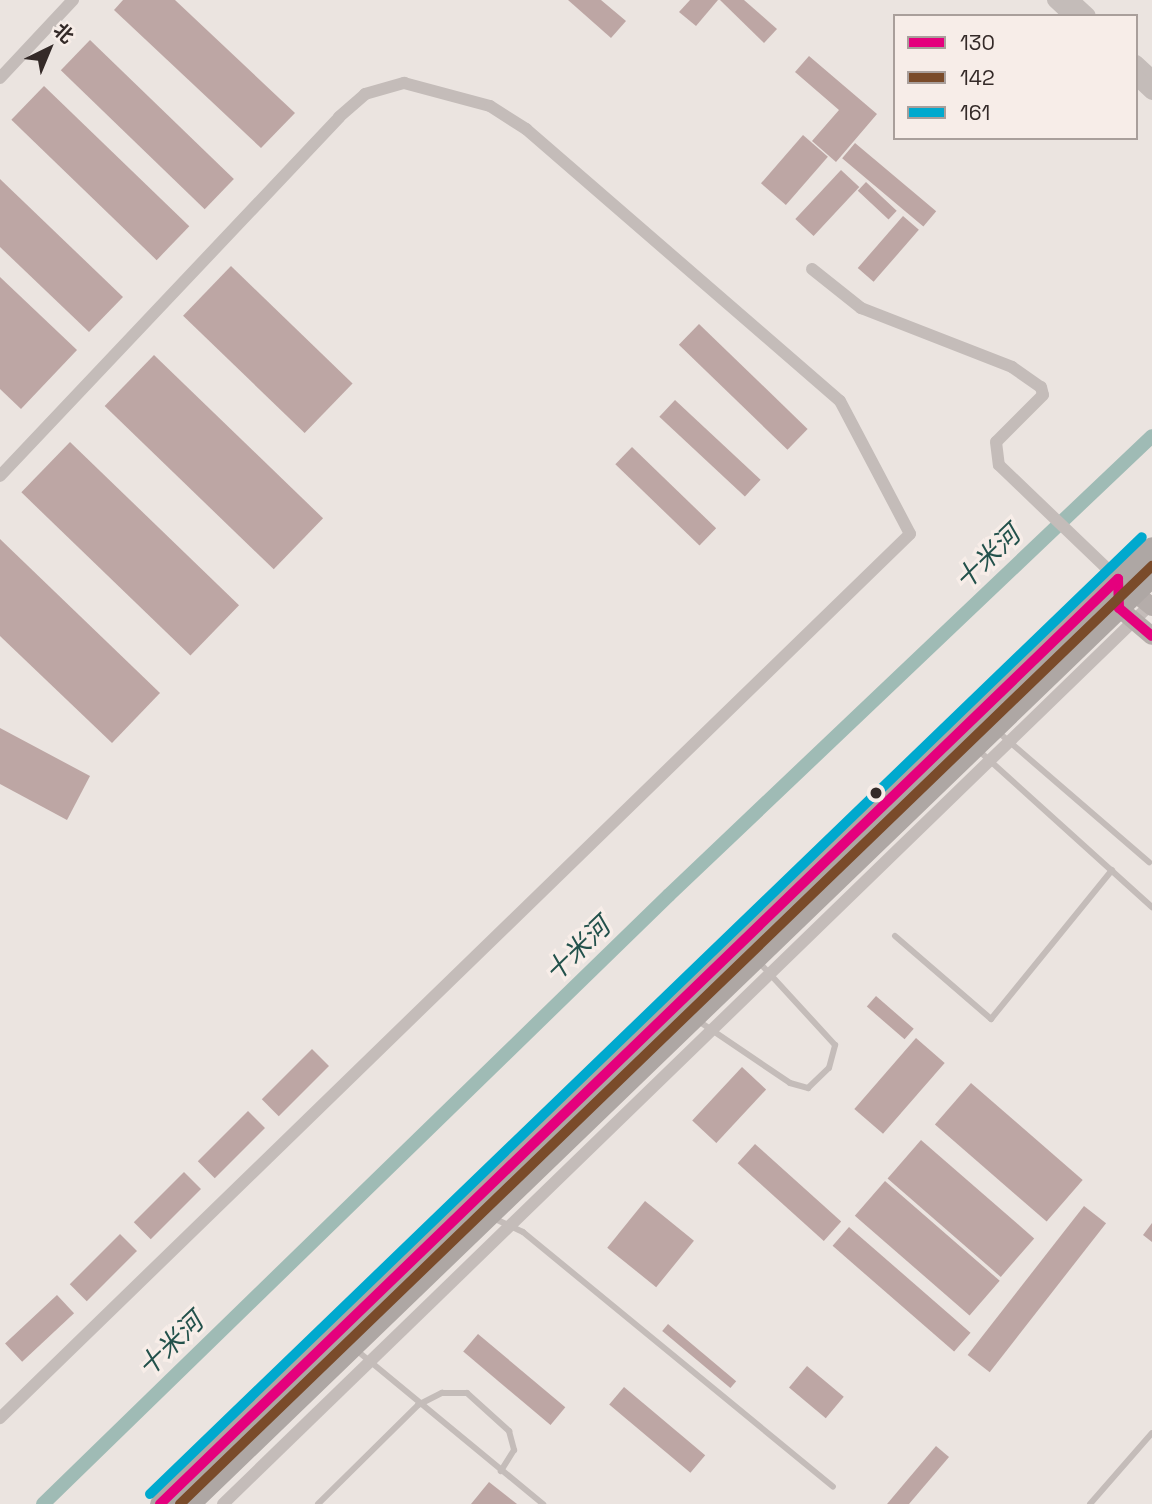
<!DOCTYPE html>
<meta charset="utf-8">
<style>
body{margin:0}
#map{position:relative;width:1152px;height:1504px;overflow:hidden;background:#ebe4e0;font-family:"Space Grotesk","Noto Sans SC",sans-serif}
div>[style]{position:absolute}
.canal>*{height:14px;margin:-7px;padding:0 7px;transform-origin:7px;border-radius:7px;background:#9fbbb5}
.building>*{inset:0;background:#bda6a4;transform-origin:0 0}
.service>*{height:6px;margin:-3px;padding:0 3px;transform-origin:3px;border-radius:3px;background:#c4bcb9}
.minor>*{height:12px;margin:-6px;padding:0 6px;transform-origin:6px;border-radius:6px;background:#c4bcb9}
.tertiary>*{height:16px;margin:-8px;padding:0 8px;transform-origin:8px;border-radius:8px;background:#c4bcb9}
.secondary>*{height:18px;margin:-9px;padding:0 9px;transform-origin:9px;border-radius:9px;background:#b5adaa}
.trunk>*{height:21px;margin:-10.5px;padding:0 10.5px;transform-origin:10.5px;border-radius:10.5px;background:#aea7a4}
.bus-1>*{height:10px;margin:-5px;padding:0 5px;transform-origin:5px;border-radius:5px;background:#e5007d}
.bus-2>*{height:10px;margin:-5px;padding:0 5px;transform-origin:5px;border-radius:5px;background:#7a4b2a}
.bus-3>*{height:10px;margin:-5px;padding:0 5px;transform-origin:5px;border-radius:5px;background:#00a9ce}
.dots>*{width:19px;height:19px;translate:-50% -50%;box-sizing:border-box;border:4px solid #f7ede8;border-radius:50%}
span{translate:-50% -50%;white-space:nowrap;text-align:center;line-height:1.15;-webkit-text-stroke:7px #f7ede8;paint-order:stroke}
.water-label{font-size:26px;color:#22514b;font-style:italic}
.legend{position:absolute;left:893px;top:14px;width:245px;height:126px;box-sizing:border-box;background:#f7ede8;border:2px solid #a99f9b;margin:0;padding:9px 12px;list-style:none;font-size:21px;color:#342a28}
.legend li{display:flex;align-items:center;gap:14px;height:35px}
.legend b{width:35px;border:2px solid #a99f9b}
.north{position:absolute;left:14px;top:14px;width:70px;height:70px;-webkit-text-stroke:5px #f7ede8;paint-order:stroke;rotate:43deg;font-size:19px;font-weight:700;line-height:28px;text-align:center;color:#342a28}
.north::after{content:'';display:block;margin:auto;width:24px;height:32px;background:#342a28;clip-path:polygon(50% 0,100% 100%,50% 72%,0 100%)}
</style>
<div id="map">
<div class="canal">
<div style="left:43px;top:1504px;width:873px;rotate:-44.21deg"></div>
<div style="left:669px;top:895px;width:666px;rotate:-43.54deg"></div>
</div>
<div class="building">
<div style="clip-path:polygon(123px 0,175px 0,295px 113px,261px 148px,114px 10px)"></div>
<div style="clip-path:polygon(568px 0,601px 0,626px 21px,611px 38px)"></div>
<div style="clip-path:polygon(690px 0,718px 0,696px 26px,679px 12px)"></div>
<div style="clip-path:polygon(720px 0,744px 0,777px 29px,764px 43px)"></div>
<div style="left:90px;top:40px;width:200px;height:42px;rotate:44deg"></div>
<div style="clip-path:polygon(809px 56px,877px 114px,836px 162px,812px 141px,839px 110px,795px 72px)"></div>
<div style="left:44px;top:86px;width:202px;height:47px;rotate:44deg"></div>
<div style="left:803px;top:135px;width:33px;height:64px;rotate:41deg"></div>
<div style="left:855px;top:143px;width:106px;height:20px;rotate:40deg"></div>
<div style="left:841px;top:170px;width:25px;height:67px;rotate:43deg"></div>
<div style="clip-path:polygon(0 179px,123px 297px,89px 332px,0 247px)"></div>
<div style="left:866px;top:182px;width:42px;height:12px;rotate:43deg"></div>
<div style="left:903px;top:216px;width:21px;height:69px;rotate:41deg"></div>
<div style="left:231px;top:266px;width:169px;height:69px;rotate:44deg"></div>
<div style="clip-path:polygon(0 277px,77px 350px,21px 409px,0 389px)"></div>
<div style="left:699px;top:324px;width:151px;height:29px;rotate:44deg"></div>
<div style="left:154px;top:355px;width:235px;height:71px;rotate:44deg"></div>
<div style="left:675px;top:400px;width:117px;height:23px;rotate:43deg"></div>
<div style="left:70px;top:442px;width:235px;height:70px;rotate:44deg"></div>
<div style="left:632px;top:447px;width:117px;height:24px;rotate:44deg"></div>
<div style="clip-path:polygon(0 539px,160px 693px,112px 743px,0 636px)"></div>
<div style="clip-path:polygon(0 728px,90px 776px,67px 820px,0 784px)"></div>
<div style="left:876px;top:996px;width:50px;height:14px;rotate:41deg"></div>
<div style="left:916px;top:1038px;width:38px;height:94px;rotate:41deg"></div>
<div style="left:312px;top:1049px;width:24px;height:71px;rotate:45deg"></div>
<div style="left:742px;top:1067px;width:33px;height:73px;rotate:43deg"></div>
<div style="left:971px;top:1083px;width:148px;height:55px;rotate:41deg"></div>
<div style="left:248px;top:1111px;width:24px;height:71px;rotate:45deg"></div>
<div style="left:921px;top:1140px;width:150px;height:51px;rotate:41deg"></div>
<div style="left:755px;top:1144px;width:116px;height:26px;rotate:42deg"></div>
<div style="left:184px;top:1172px;width:24px;height:71px;rotate:45deg"></div>
<div style="left:885px;top:1181px;width:152px;height:46px;rotate:41deg"></div>
<div style="left:645px;top:1201px;width:63px;height:60px;rotate:39deg"></div>
<div style="left:1084px;top:1206px;width:28px;height:189px;rotate:38deg"></div>
<div style="clip-path:polygon(1152px 1223px,1152px 1242px,1143px 1235px)"></div>
<div style="left:849px;top:1227px;width:161px;height:25px;rotate:41deg"></div>
<div style="left:120px;top:1234px;width:24px;height:71px;rotate:45deg"></div>
<div style="left:57px;top:1295px;width:25px;height:71px;rotate:47deg"></div>
<div style="left:668px;top:1324px;width:89px;height:9px;rotate:40deg"></div>
<div style="left:478px;top:1334px;width:114px;height:23px;rotate:40deg"></div>
<div style="left:807px;top:1366px;width:48px;height:28px;rotate:40deg"></div>
<div style="left:624px;top:1387px;width:106px;height:23px;rotate:40deg"></div>
<div style="clip-path:polygon(936px 1446px,949px 1457px,909px 1504px,887px 1504px)"></div>
<div style="clip-path:polygon(489px 1482px,517px 1504px,471px 1504px)"></div>
</div>
<div class="service">
<div style="left:997px;top:731px;width:201px;rotate:40.8deg"></div>
<div style="left:977px;top:749px;width:236px;rotate:42.1deg"></div>
<div style="left:895px;top:936px;width:127px;rotate:40.8deg"></div>
<div style="left:991px;top:1019px;width:192px;rotate:-50.9deg"></div>
<div style="left:697px;top:1020px;width:112px;rotate:34.1deg"></div>
<div style="left:790px;top:1083px;width:19px;rotate:16deg"></div>
<div style="left:808px;top:1088px;width:29px;rotate:-44deg"></div>
<div style="left:829px;top:1068px;width:24px;rotate:-75deg"></div>
<div style="left:835px;top:1045px;width:113px;rotate:-132.5deg"></div>
<div style="left:493px;top:1218px;width:33px;rotate:25deg"></div>
<div style="left:523px;top:1232px;width:401px;rotate:39.4deg"></div>
<div style="left:355px;top:1349px;width:244px;rotate:39.5deg"></div>
<div style="left:318px;top:1504px;width:141px;rotate:-44.7deg"></div>
<div style="left:418px;top:1405px;width:27px;rotate:-27deg"></div>
<div style="left:442px;top:1393px;width:25px"></div>
<div style="left:467px;top:1393px;width:57px;rotate:42.1deg"></div>
<div style="left:509px;top:1431px;width:20px;rotate:75deg"></div>
<div style="left:514px;top:1450px;width:25px;rotate:122deg"></div>
<div style="left:1090px;top:1504px;width:94px;rotate:-48.9deg"></div>
</div>
<div class="minor">
<div style="left:0;top:78px;width:107px;rotate:-46.9deg"></div>
<div style="left:812px;top:269px;width:63px;rotate:38.5deg"></div>
<div style="left:861px;top:308px;width:162px;rotate:21.3deg"></div>
<div style="left:1012px;top:367px;width:35px;rotate:35deg"></div>
<div style="left:1041px;top:387px;width:8px;rotate:76deg"></div>
<div style="left:1043px;top:395px;width:66px;rotate:135deg"></div>
<div style="left:996px;top:442px;width:23px;rotate:83deg"></div>
<div style="left:999px;top:465px;width:165px;rotate:43.8deg"></div>
<div style="left:0;top:476px;width:494px;rotate:-46.6deg"></div>
<div style="left:339px;top:117px;width:35px;rotate:-41deg"></div>
<div style="left:365px;top:94px;width:41px;rotate:-15.8deg"></div>
<div style="left:404px;top:83px;width:89px;rotate:15deg"></div>
<div style="left:490px;top:106px;width:43px;rotate:32.6deg"></div>
<div style="left:526px;top:129px;width:415px;rotate:40.9deg"></div>
<div style="left:840px;top:401px;width:150px;rotate:62.2deg"></div>
<div style="left:910px;top:534px;width:1269px;rotate:135.83deg"></div>
<div style="left:223px;top:1504px;width:1294px;rotate:-44.12deg"></div>
</div>
<div class="tertiary">
<div style="left:1055px;top:0;width:23px;rotate:43deg"></div>
<div style="left:1071px;top:0;width:23px;rotate:43deg"></div>
<div style="left:1136px;top:63px;width:22px;rotate:43deg"></div>
<div style="left:1136px;top:77px;width:22px;rotate:43deg"></div>
</div>
<div class="secondary">
<div style="left:1125px;top:585px;width:35px;rotate:39deg"></div>
<div style="left:1119px;top:595px;width:13px;rotate:90deg"></div>
<div style="left:1119px;top:608px;width:43px;rotate:40.3deg"></div>
</div>
<div class="trunk">
<div style="left:160px;top:1504px;width:1378px;rotate:-43.97deg"></div>
<div style="left:189px;top:1504px;width:1337px;rotate:-43.94deg"></div>
</div>
<div class="bus-1">
<div style="left:1118px;top:579px;width:29px;rotate:88deg"></div>
<div style="left:1119px;top:608px;width:43px;rotate:40.3deg"></div>
<div style="left:160px;top:1504px;width:1332px;rotate:-44deg"></div>
</div>
<div class="bus-2">
<div style="left:180px;top:1504px;width:1351px;rotate:-43.98deg"></div>
</div>
<div class="bus-3">
<div style="left:150px;top:1494px;width:1378px;rotate:-43.97deg"></div>
</div>
<div class="dots">
<div style="left:876px;top:793px;background:#342a28"></div>
</div>
<div class="water-label">
<span style="left:988px;top:558px;rotate:-44deg">十米河</span>
<span style="left:578px;top:950px;rotate:-44deg">十米河</span>
<span style="left:171px;top:1345px;rotate:-44deg">十米河</span>
</div>
<ul class="legend">
<li><b style="height:9px;background:#e5007d"></b>130</li>
<li><b style="height:9px;background:#7a4b2a"></b>142</li>
<li><b style="height:9px;background:#00a9ce"></b>161</li>
</ul>
<div class="north">北</div>
</div>
